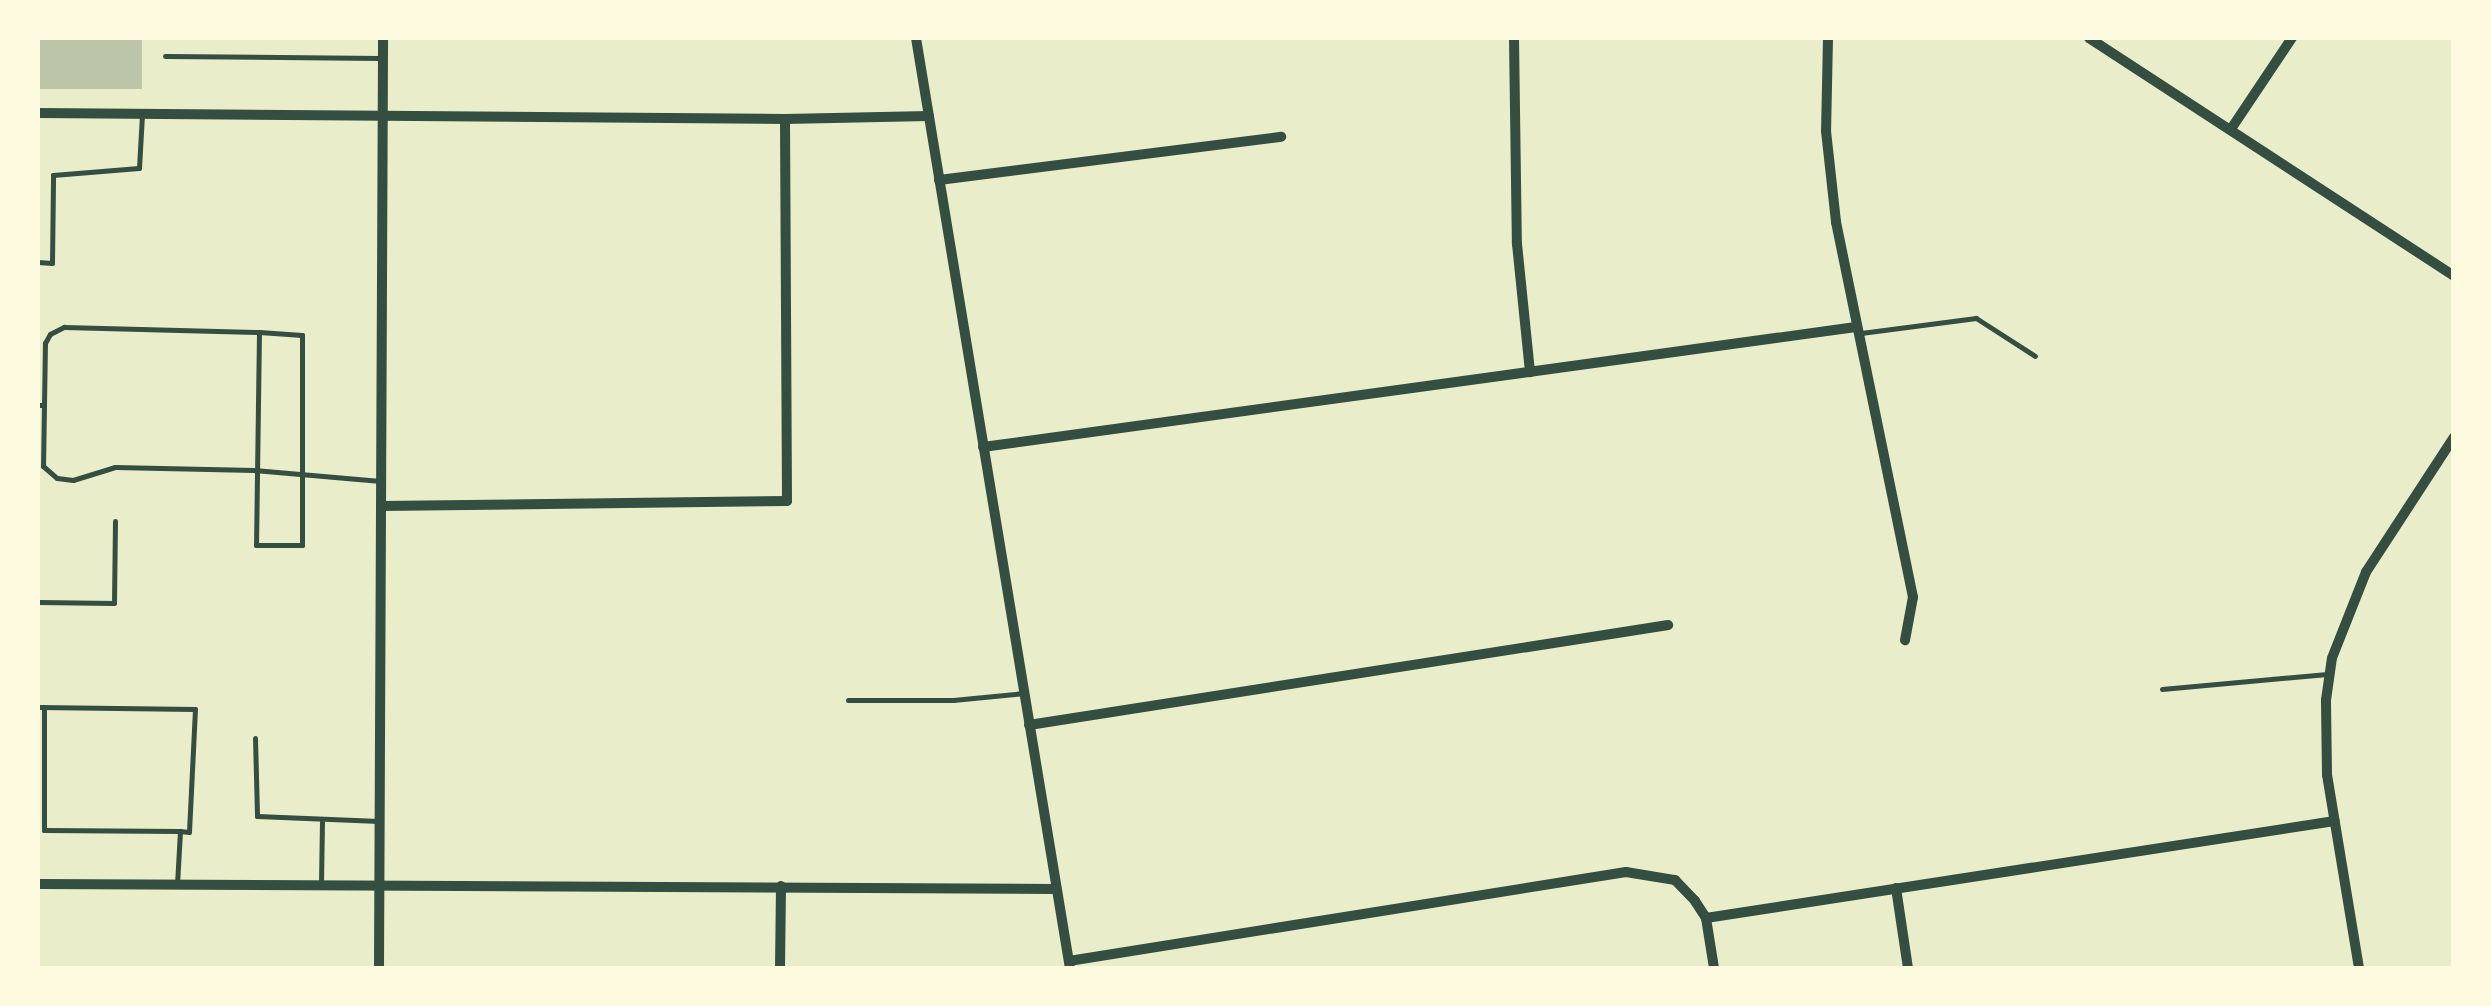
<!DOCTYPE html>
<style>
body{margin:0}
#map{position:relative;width:2491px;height:1006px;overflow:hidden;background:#e9edc9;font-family:Helvetica,sans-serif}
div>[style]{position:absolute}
.building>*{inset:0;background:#bcc5a7;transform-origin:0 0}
.service>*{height:5px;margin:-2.5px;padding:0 2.5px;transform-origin:2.5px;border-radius:2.5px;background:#344e41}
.minor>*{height:10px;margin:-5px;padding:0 5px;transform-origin:5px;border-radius:5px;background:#344e41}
span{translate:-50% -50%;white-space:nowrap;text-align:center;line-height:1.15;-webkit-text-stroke:8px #fefae0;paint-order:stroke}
.frame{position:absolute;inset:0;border:40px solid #fefae0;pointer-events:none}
</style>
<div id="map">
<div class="building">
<div style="left:38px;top:38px;width:104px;height:51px"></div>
</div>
<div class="service">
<div style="left:165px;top:56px;width:215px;rotate:0.5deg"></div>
<div style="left:38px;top:262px;width:14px;rotate:4deg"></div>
<div style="left:52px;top:263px;width:88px;rotate:-89.3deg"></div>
<div style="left:53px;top:175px;width:86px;rotate:-4.7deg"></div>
<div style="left:139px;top:168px;width:53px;rotate:-86.8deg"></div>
<div style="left:1861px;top:333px;width:116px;rotate:-7.4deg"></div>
<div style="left:1976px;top:318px;width:70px;rotate:32.8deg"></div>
<div style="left:38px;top:405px;width:6px"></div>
<div style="left:44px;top:405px;width:61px;rotate:90.9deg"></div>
<div style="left:43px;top:466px;width:18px;rotate:41deg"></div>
<div style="left:57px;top:478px;width:16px;rotate:7deg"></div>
<div style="left:73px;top:480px;width:44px;rotate:-17.2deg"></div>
<div style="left:115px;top:467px;width:139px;rotate:1.2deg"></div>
<div style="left:254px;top:470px;width:127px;rotate:5deg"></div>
<div style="left:44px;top:405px;width:62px;rotate:-89.1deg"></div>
<div style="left:45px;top:343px;width:10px;rotate:-61deg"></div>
<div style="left:50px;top:334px;width:16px;rotate:-27deg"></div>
<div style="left:64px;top:327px;width:195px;rotate:1.5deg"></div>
<div style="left:259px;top:332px;width:213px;rotate:90.8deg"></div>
<div style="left:256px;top:545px;width:46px"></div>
<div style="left:302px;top:545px;width:210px;rotate:-90deg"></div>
<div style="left:302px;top:335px;width:43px;rotate:-176deg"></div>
<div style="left:38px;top:602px;width:76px;rotate:0.8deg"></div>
<div style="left:114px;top:603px;width:82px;rotate:-89.3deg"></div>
<div style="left:2162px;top:689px;width:166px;rotate:-5.2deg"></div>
<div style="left:848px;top:700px;width:105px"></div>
<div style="left:953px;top:700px;width:71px;rotate:-5.6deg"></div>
<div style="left:38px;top:707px;width:157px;rotate:0.7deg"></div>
<div style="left:195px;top:709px;width:123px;rotate:92.8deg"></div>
<div style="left:189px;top:832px;width:9px;rotate:-174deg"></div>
<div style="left:44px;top:707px;width:123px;rotate:90deg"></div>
<div style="left:44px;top:830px;width:136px;rotate:0.4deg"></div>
<div style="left:180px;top:831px;width:53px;rotate:93.2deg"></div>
<div style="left:255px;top:738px;width:78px;rotate:88.5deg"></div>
<div style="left:257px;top:816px;width:122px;rotate:2.3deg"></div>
<div style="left:321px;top:884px;width:62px;rotate:-89.1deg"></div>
</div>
<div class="minor">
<div style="left:916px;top:38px;width:943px;rotate:80.6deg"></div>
<div style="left:1514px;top:38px;width:206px;rotate:89.2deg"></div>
<div style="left:1517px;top:244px;width:129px;rotate:84.2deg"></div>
<div style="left:1828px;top:38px;width:93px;rotate:91.2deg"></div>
<div style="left:1826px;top:131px;width:92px;rotate:83.7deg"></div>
<div style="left:1836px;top:222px;width:383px;rotate:78.4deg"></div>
<div style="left:1913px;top:597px;width:44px;rotate:100.5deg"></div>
<div style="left:2089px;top:38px;width:436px;rotate:33.1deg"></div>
<div style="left:38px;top:113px;width:747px;rotate:0.46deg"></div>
<div style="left:785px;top:119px;width:144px;rotate:-1.2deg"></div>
<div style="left:2231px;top:129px;width:110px;rotate:-56.2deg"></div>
<div style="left:939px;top:180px;width:345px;rotate:-7.2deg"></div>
<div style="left:983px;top:447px;width:881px;rotate:-7.83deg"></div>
<div style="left:382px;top:506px;width:405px;rotate:-0.7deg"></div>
<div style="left:787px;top:501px;width:382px;rotate:-90.3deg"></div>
<div style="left:1029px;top:725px;width:647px;rotate:-8.89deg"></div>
<div style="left:38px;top:884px;width:1018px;rotate:0.28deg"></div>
<div style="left:1896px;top:888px;width:81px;rotate:81.5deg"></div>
<div style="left:1706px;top:918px;width:636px;rotate:-8.77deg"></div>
<div style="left:1069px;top:961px;width:564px;rotate:-9.08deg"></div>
<div style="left:1626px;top:872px;width:50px;rotate:9.3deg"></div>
<div style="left:1675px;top:880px;width:29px;rotate:46deg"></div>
<div style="left:1695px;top:901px;width:20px;rotate:57deg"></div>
<div style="left:1706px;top:918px;width:51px;rotate:80.9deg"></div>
<div style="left:379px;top:968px;width:930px;rotate:-89.75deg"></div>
<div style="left:780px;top:968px;width:82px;rotate:-89.3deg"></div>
<div style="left:2359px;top:968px;width:196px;rotate:-99.4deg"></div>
<div style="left:2327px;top:775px;width:75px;rotate:-90.8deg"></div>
<div style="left:2326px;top:700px;width:42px;rotate:-81.9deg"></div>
<div style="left:2332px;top:658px;width:92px;rotate:-68.4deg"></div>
<div style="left:2366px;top:572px;width:161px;rotate:-56.9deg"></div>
</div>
<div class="frame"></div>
</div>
